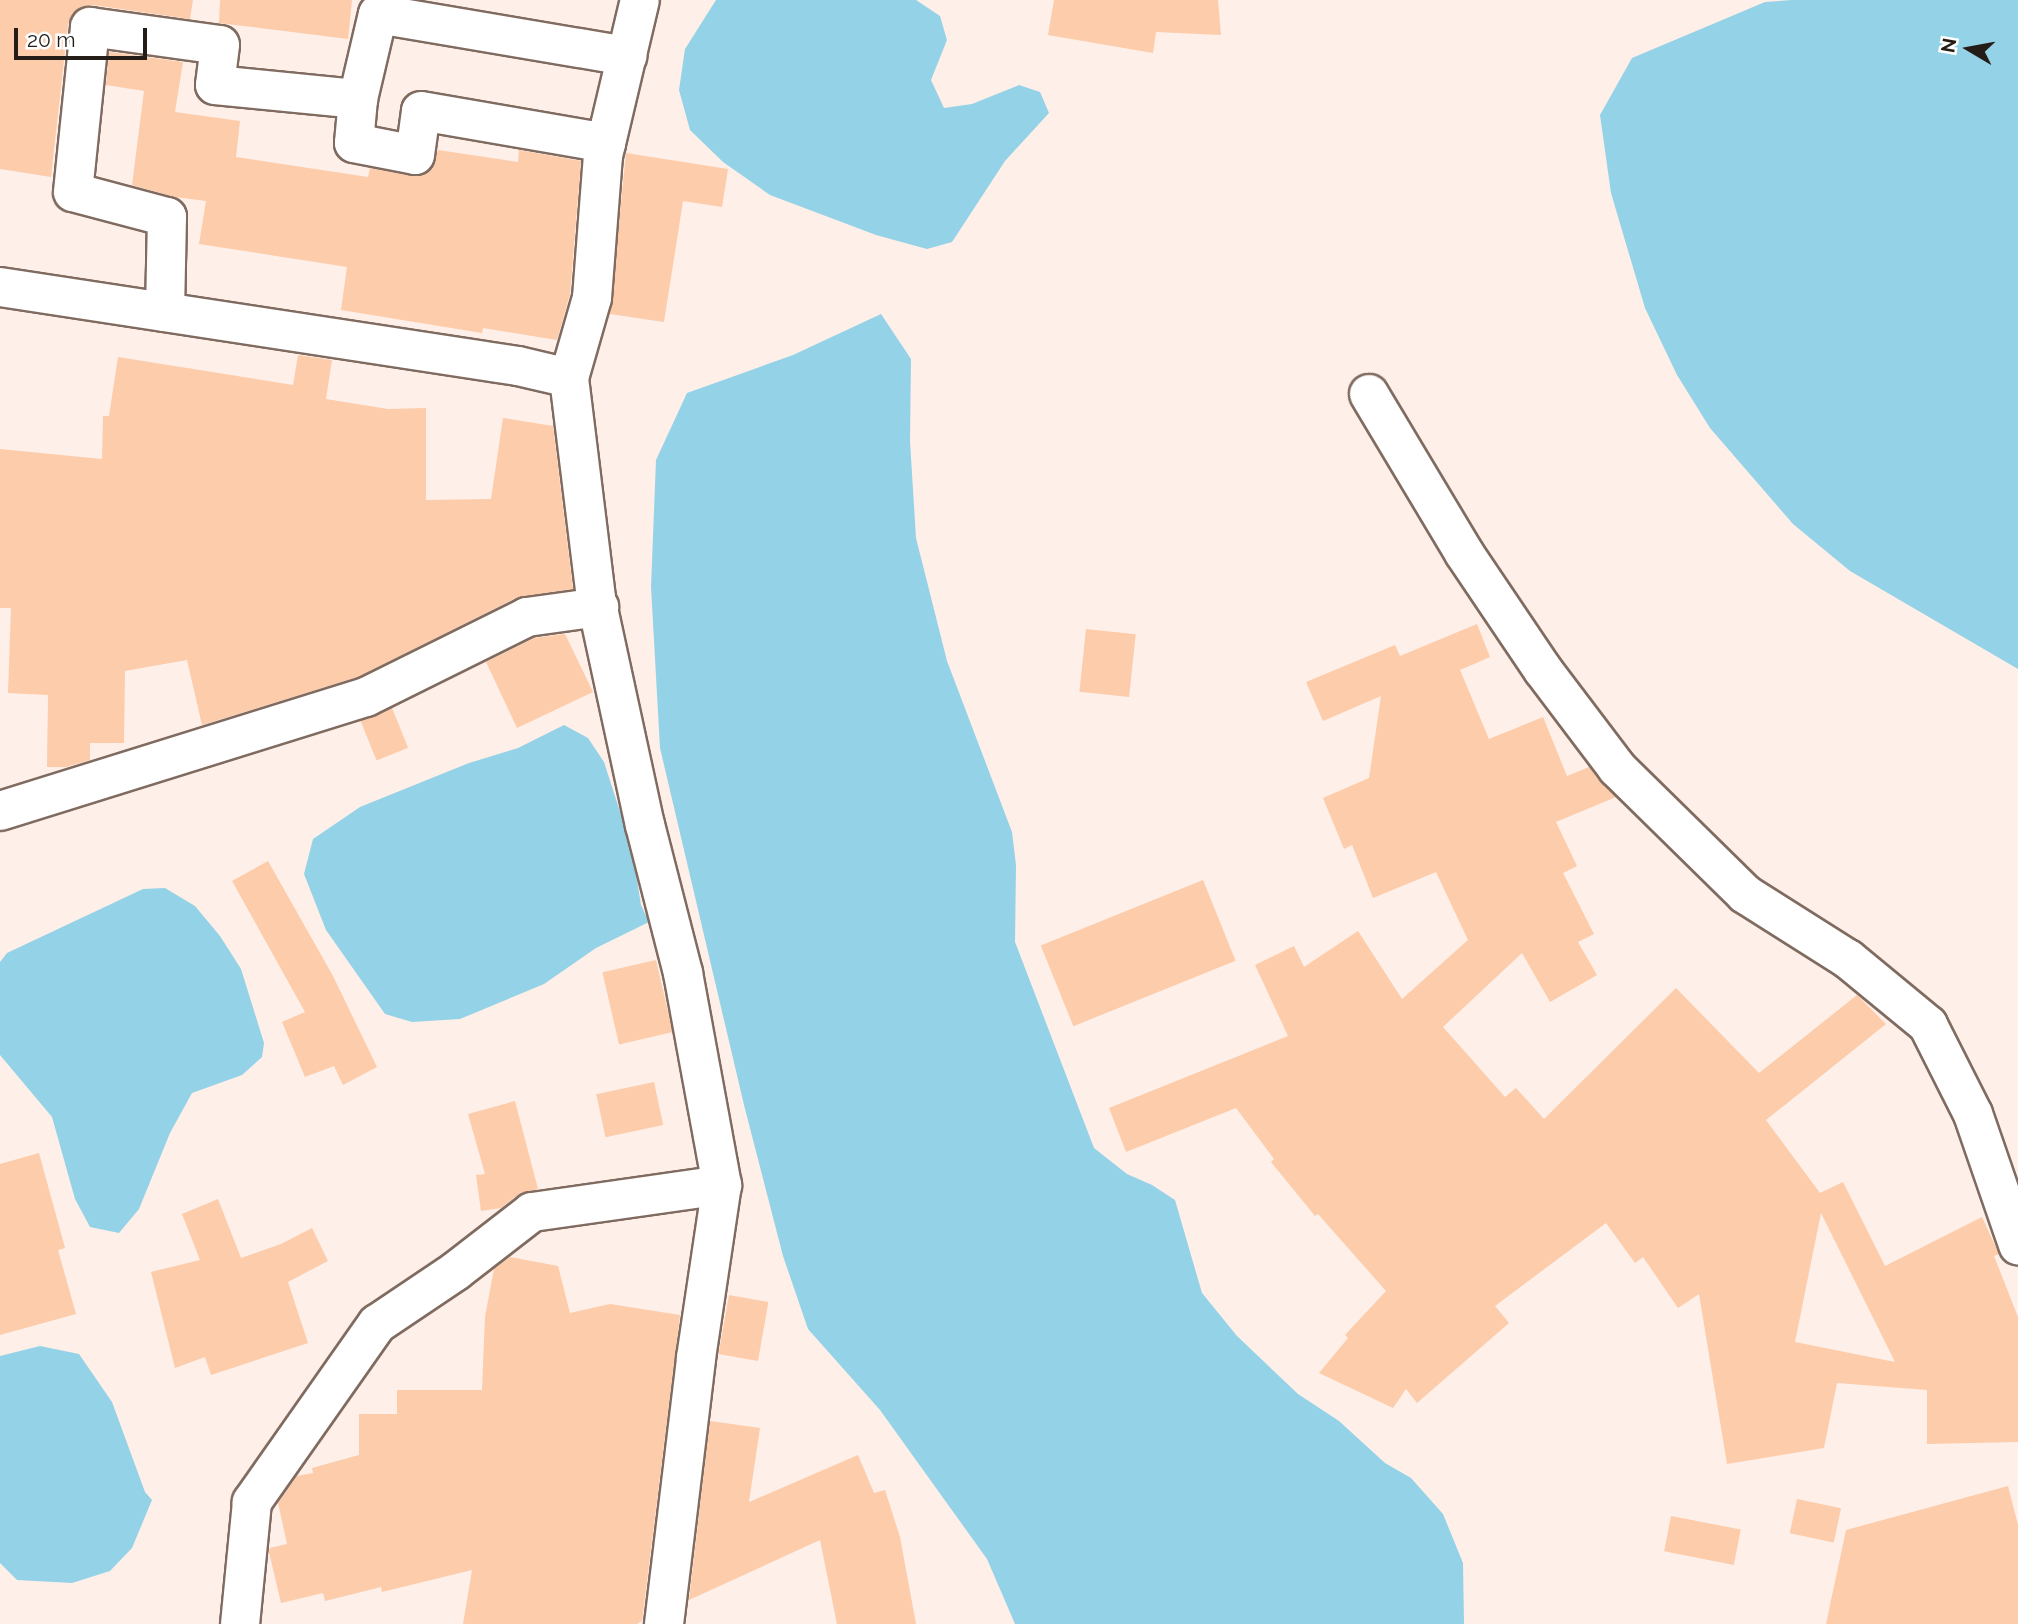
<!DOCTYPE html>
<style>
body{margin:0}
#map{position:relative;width:2018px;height:1624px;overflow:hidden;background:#feefe8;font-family:Raleway,sans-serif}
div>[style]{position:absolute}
.water>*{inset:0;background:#94d2e7}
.building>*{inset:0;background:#fcccab;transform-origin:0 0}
.roads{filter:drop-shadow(2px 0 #806b60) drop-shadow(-2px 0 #806b60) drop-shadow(0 2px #806b60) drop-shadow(0 -2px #806b60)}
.minor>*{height:38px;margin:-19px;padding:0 19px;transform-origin:19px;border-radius:19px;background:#fff}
span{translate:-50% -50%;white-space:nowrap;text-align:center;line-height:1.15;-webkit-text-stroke:7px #fff;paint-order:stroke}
.north{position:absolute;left:1934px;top:14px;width:70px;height:70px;-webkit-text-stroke:5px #fff;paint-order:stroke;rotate:280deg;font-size:19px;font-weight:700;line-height:28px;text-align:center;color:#241c17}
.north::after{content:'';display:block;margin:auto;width:24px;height:32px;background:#241c17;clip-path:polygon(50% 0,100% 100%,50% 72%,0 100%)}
.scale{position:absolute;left:14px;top:28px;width:133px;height:32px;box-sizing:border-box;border:4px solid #241c17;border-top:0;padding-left:9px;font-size:21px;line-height:24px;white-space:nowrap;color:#241c17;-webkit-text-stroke:5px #fff;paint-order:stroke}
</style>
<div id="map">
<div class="water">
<div style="clip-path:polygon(716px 0,916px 0,940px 16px,947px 40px,931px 80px,944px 108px,972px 104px,1019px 85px,1040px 92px,1049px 113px,1005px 161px,952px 242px,927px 249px,876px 235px,770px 195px,723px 162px,690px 130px,679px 90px,685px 49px)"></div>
<div style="clip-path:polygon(1792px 0,2018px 0,2018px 669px,1850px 571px,1793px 524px,1710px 428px,1677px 375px,1645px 308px,1611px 193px,1600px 115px,1632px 58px,1765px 2px)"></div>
<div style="clip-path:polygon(881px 314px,911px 359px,910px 441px,916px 538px,947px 661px,1012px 832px,1016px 865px,1015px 942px,1094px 1148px,1127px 1174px,1152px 1185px,1175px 1200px,1202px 1293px,1237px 1336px,1298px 1394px,1339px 1421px,1385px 1463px,1411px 1478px,1443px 1514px,1463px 1563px,1464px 1624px,1015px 1624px,987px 1559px,880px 1410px,808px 1329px,783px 1256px,744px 1105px,660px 748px,651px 587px,656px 460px,687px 393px,793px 355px)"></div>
<div style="clip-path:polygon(564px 725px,588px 738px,604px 762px,632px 849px,641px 905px,649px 922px,596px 948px,544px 984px,460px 1019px,412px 1022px,385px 1014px,326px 930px,304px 874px,313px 839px,360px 807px,469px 763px,518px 748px)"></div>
<div style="clip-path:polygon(165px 888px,195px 906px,220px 936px,241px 969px,264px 1043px,262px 1057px,242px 1075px,192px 1093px,170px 1133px,139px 1209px,119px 1233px,90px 1227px,75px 1199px,52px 1117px,0 1055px,0 962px,7px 953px,143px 889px)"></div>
<div style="clip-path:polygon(40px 1346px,79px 1354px,112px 1402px,145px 1492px,152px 1500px,132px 1548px,110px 1571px,72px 1583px,17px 1580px,0 1563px,0 1356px)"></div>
</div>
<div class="building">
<div style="clip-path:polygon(0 0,193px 0,190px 19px,93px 5px,82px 7px,73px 13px,68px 25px,51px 177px,0 169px)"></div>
<div style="clip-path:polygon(220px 0,352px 0,348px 39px,219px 23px)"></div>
<div style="clip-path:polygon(1054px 0,1218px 0,1221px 35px,1156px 32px,1153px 53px,1048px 35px)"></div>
<div style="clip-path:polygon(109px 52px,183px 62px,175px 112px,240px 121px,236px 157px,368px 177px,370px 168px,411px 176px,423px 175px,432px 168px,438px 150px,518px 162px,519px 150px,581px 161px,570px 294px,557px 340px,483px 328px,482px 333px,341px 310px,347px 267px,199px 244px,206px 201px,175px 197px,132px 185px,144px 91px,106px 85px)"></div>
<div style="clip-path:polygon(626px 153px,728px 169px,722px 207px,683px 201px,664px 322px,610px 314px)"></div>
<div style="clip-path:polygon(298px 355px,332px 360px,326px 399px,388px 409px,426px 408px,426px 500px,491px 499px,503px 418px,553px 426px,573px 589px,518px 597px,358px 677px,202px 725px,187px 660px,125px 671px,124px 743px,90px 743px,90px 760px,66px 767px,47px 767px,48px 695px,8px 693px,11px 608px,0 608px,0 449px,102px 459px,103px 416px,109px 416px,118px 357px,293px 385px)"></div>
<div style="clip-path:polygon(evenodd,1477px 624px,1490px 657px,1460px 670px,1489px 739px,1543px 717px,1567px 776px,1589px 767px,1616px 797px,1556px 822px,1577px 866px,1563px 873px,1594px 934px,1578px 942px,1597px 975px,1550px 1002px,1522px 953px,1443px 1027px,1505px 1097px,1516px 1088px,1544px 1119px,1676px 988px,1759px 1073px,1857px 995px,1886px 1024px,1766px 1120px,1820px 1193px,1843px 1182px,1885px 1266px,1982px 1217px,1999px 1254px,1994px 1256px,2018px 1317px,2018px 1442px,1927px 1444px,1927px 1390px,1837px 1383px,1824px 1448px,1727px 1464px,1699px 1294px,1678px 1308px,1643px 1257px,1635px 1263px,1606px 1223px,1495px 1306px,1509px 1323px,1417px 1403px,1406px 1389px,1393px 1408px,1319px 1373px,1348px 1338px,1345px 1335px,1386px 1291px,1318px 1214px,1315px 1216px,1271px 1162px,1274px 1159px,1236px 1108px,1126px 1152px,1109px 1108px,1288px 1036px,1255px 965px,1294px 946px,1304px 967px,1358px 931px,1402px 999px,1468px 940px,1436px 872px,1373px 898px,1352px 845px,1344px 849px,1323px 798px,1369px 778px,1381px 696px,1323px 721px,1306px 682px,1395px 645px,1400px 656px,1477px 624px,1821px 1213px,1895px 1362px,1795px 1342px,1821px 1213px)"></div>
<div style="left:1086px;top:629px;width:50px;height:63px;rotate:6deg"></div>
<div style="clip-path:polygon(565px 634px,593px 692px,517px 728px,486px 662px,534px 638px)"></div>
<div style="left:392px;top:708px;width:43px;height:34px;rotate:68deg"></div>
<div style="clip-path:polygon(268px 861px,333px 976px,377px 1067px,343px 1085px,334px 1066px,305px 1077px,282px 1022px,305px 1012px,232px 881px)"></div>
<div style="left:1203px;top:880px;width:87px;height:175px;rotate:68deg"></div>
<div style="left:656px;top:960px;width:74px;height:55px;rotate:77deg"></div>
<div style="left:654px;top:1082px;width:44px;height:59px;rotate:78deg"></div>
<div style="clip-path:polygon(515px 1101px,538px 1189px,519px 1194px,501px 1208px,481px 1211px,476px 1175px,485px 1174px,468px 1114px)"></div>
<div style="clip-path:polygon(39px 1153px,65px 1248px,58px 1250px,76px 1314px,0 1335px,0 1164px)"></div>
<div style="clip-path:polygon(218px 1199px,241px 1258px,281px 1244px,312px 1228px,328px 1261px,288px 1282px,308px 1343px,211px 1375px,205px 1357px,175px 1368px,151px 1272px,200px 1260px,182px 1214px)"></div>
<div style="clip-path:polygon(510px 1257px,558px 1266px,570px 1313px,610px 1304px,680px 1315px,642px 1621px,637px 1624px,463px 1624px,472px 1570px,382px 1592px,381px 1587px,325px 1601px,323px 1593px,281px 1603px,269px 1552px,270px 1548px,287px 1544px,278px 1503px,297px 1476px,313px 1473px,312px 1468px,359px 1455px,359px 1414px,397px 1414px,397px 1390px,482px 1390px,485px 1317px,494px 1269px)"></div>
<div style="left:729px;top:1295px;width:40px;height:60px;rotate:10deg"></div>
<div style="clip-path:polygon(710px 1421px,760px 1428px,749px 1502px,858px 1455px,874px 1493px,885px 1490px,900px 1537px,916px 1624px,837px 1624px,820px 1540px,689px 1600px)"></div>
<div style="clip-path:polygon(2008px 1486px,2018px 1525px,2018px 1624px,1826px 1624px,1846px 1530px)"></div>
<div style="left:1797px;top:1499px;width:45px;height:35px;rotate:12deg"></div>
<div style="left:1671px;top:1516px;width:71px;height:36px;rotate:11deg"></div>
</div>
<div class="roads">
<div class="minor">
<div style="left:358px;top:99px;width:44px;rotate:95.2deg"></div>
<div style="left:354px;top:143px;width:62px;rotate:11.1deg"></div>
<div style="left:415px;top:155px;width:44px;rotate:-82.2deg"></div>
<div style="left:421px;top:111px;width:188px;rotate:9.8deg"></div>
<div style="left:0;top:287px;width:524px;rotate:8.67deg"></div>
<div style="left:518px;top:366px;width:52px;rotate:13.2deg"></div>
<div style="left:569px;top:378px;width:223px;rotate:83deg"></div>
<div style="left:596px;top:599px;width:231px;rotate:77.8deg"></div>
<div style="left:645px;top:825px;width:153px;rotate:75.6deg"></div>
<div style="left:683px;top:973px;width:216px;rotate:79.6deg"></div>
<div style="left:722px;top:1185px;width:192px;rotate:171.9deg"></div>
<div style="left:532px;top:1212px;width:96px;rotate:142.2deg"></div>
<div style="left:456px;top:1271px;width:95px;rotate:146.1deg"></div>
<div style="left:377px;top:1324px;width:218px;rotate:125.1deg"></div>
<div style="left:252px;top:1502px;width:123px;rotate:95.6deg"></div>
<div style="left:165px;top:312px;width:95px;rotate:-88.8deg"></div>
<div style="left:167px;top:217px;width:97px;rotate:-165.1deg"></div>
<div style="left:73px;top:192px;width:166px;rotate:-84.1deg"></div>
<div style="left:90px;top:27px;width:131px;rotate:7.9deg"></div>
<div style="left:220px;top:45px;width:40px;rotate:97.1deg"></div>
<div style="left:215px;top:85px;width:144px;rotate:5.6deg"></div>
<div style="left:358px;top:99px;width:87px;rotate:-76.8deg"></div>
<div style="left:378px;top:14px;width:253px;rotate:9.6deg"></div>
<div style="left:569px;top:378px;width:83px;rotate:-74deg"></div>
<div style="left:592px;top:298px;width:142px;rotate:-85.6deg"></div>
<div style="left:603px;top:156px;width:160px;rotate:-76.7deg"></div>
<div style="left:1369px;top:394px;width:185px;rotate:59.1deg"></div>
<div style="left:1464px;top:553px;width:141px;rotate:56deg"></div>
<div style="left:1543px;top:670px;width:123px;rotate:52.9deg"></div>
<div style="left:1617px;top:768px;width:180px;rotate:44.5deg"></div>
<div style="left:1745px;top:894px;width:122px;rotate:32.3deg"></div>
<div style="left:1848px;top:959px;width:104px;rotate:39.5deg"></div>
<div style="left:1928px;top:1025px;width:100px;rotate:63.2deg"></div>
<div style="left:1973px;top:1114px;width:139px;rotate:71deg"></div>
<div style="left:0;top:811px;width:383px;rotate:-17.3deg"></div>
<div style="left:366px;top:697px;width:180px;rotate:-26.4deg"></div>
<div style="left:527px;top:617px;width:73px;rotate:-7.9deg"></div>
<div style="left:664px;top:1624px;width:268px;rotate:-83.1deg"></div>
<div style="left:696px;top:1358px;width:175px;rotate:-81.5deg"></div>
</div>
</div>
<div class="north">N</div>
<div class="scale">20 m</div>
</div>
